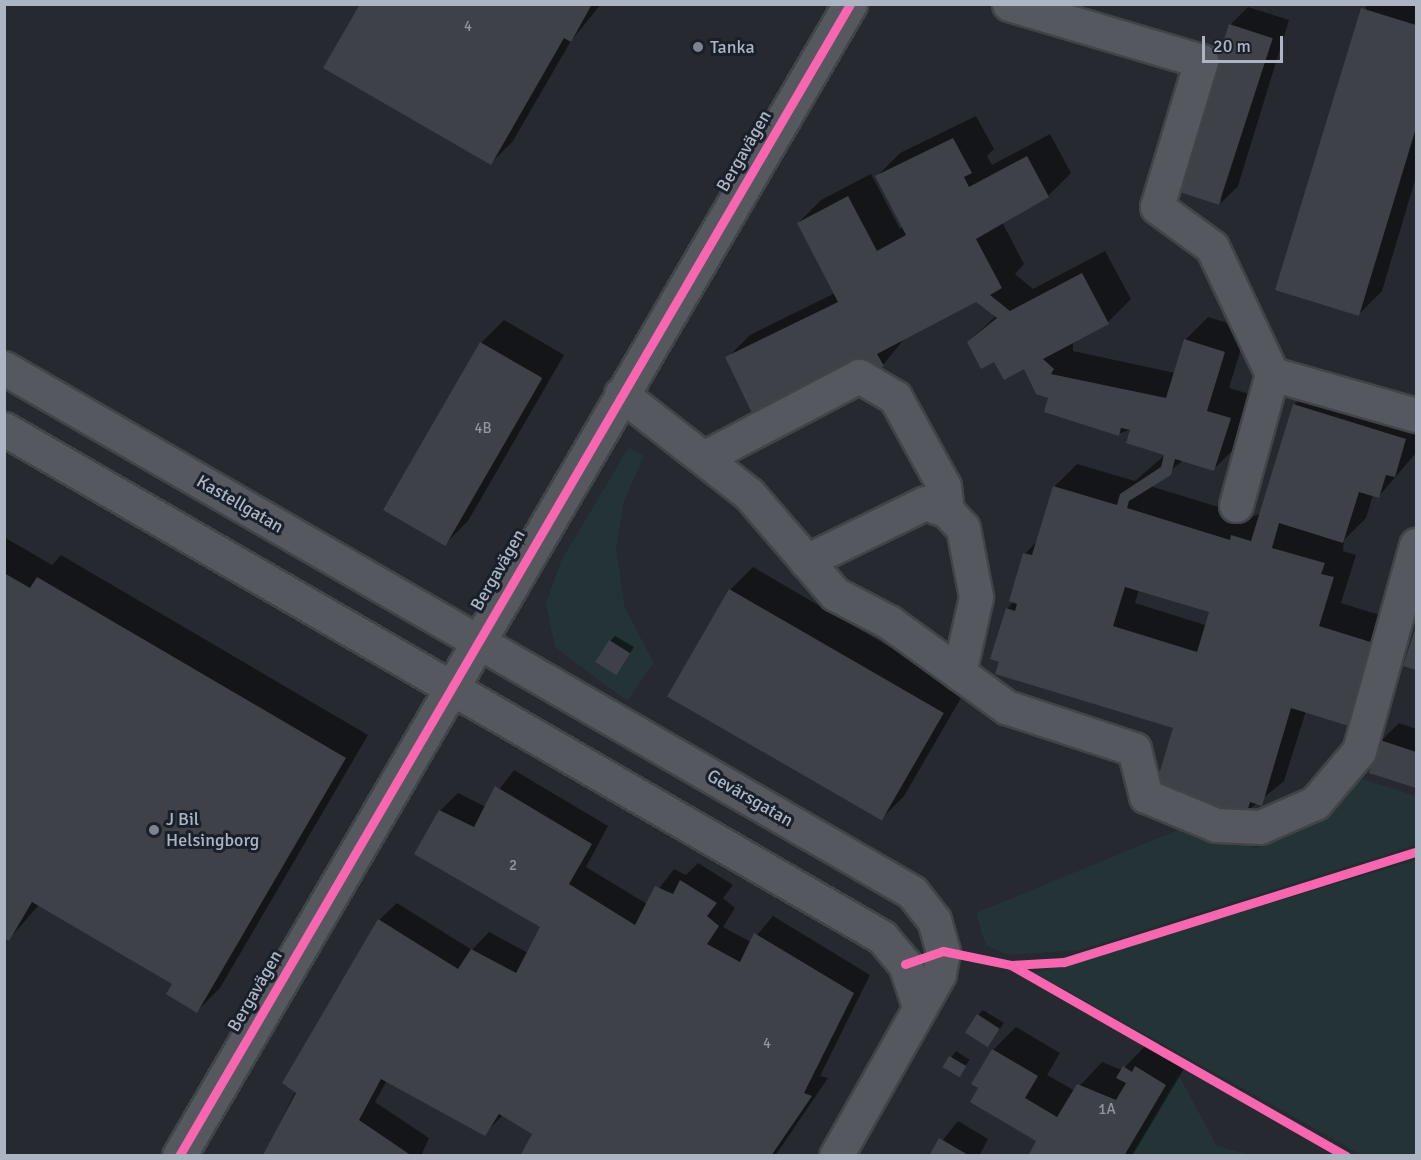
<!DOCTYPE html>
<meta charset="utf-8">
<style>
body{margin:0}
#map{position:relative;width:1421px;height:1160px;overflow:hidden;background:#262930;font-family:Signika,sans-serif}
div>[style]{position:absolute}
.green>*{inset:0;background:#233336}
.shadow>*{inset:0;background:#0007}
.building>*{inset:0;background:#3e4147;transform-origin:0 0}
.roads{filter:drop-shadow(2px 0 #414449) drop-shadow(-2px 0 #414449) drop-shadow(0 2px #414449) drop-shadow(0 -2px #414449)}
.minor>*{height:33px;margin:-16.5px;padding:0 16.5px;transform-origin:16.5px;border-radius:16.5px;background:#55585f}
.cycleway>*{height:9px;margin:-4.5px;padding:0 4.5px;transform-origin:4.5px;border-radius:4.5px;background:#f766af}
.dots>*{width:16px;height:16px;translate:-50% -50%;box-sizing:border-box;border:3px solid #19202a;border-radius:50%}
span{translate:-50% -50%;white-space:nowrap;text-align:center;line-height:1.15;-webkit-text-stroke:6px #19202a;paint-order:stroke}
.number-label{font-size:15px;color:#9298a3}
.number-label span{-webkit-text-stroke-width:0}
.poi-label{font-size:18px;color:#aeb5c2}
.left{translate:0 -50%;text-align:left}
.street-label{font-size:18px;color:#aeb5c2}
.frame{position:absolute;inset:0;border:6px solid #aeb5c2;pointer-events:none}
.scale{position:absolute;left:1202px;top:36px;width:81px;height:27px;box-sizing:border-box;border:3px solid #aeb5c2;border-top:0;padding-left:8px;font-size:18px;line-height:21px;white-space:nowrap;color:#aeb5c2;-webkit-text-stroke:4px #19202a;paint-order:stroke}
</style>
<div id="map">
<div class="green">
<div style="clip-path:polygon(629px 447px,644px 456px,624px 501px,616px 549px,625px 608px,654px 663px,627px 701px,555px 647px,546px 604px,561px 561px)"></div>
<div style="clip-path:polygon(1360px 778px,1416px 796px,1416px 845px,1080px 950px,1009px 955px,986px 946px,976px 913px,1185px 827px,1256px 848px,1331px 808px)"></div>
<div style="clip-path:polygon(1416px 860px,1416px 1155px,1362px 1155px,1035px 973px)"></div>
<div style="clip-path:polygon(1178px 1074px,1217px 1146px,1250px 1155px,1131px 1155px)"></div>
</div>
<div class="shadow">
<div style="clip-path:polygon(362px 4px,601px 4px,571px 41px,513px 141px,490px 164px)"></div>
<div style="clip-path:polygon(1366px 4px,1416px 4px,1416px 177px,1382px 291px,1359px 314px)"></div>
<div style="clip-path:polygon(1248px 7px,1289px 20px,1238px 186px,1221px 203px,1230px 25px)"></div>
<div style="clip-path:polygon(evenodd,976px 116px,994px 149px,987px 156px,992px 165px,1050px 134px,1071px 173px,1048px 196px,1002px 222px,1024px 264px,1015px 274px,1033px 289px,1105px 251px,1131px 299px,1108px 322px,1073px 341px,1073px 351px,1175px 373px,1185px 340px,1208px 317px,1247px 329px,1229px 388px,1253px 395px,1237px 446px,1214px 469px,1184px 460px,1150px 486px,1251px 517px,1260px 514px,1294px 405px,1317px 382px,1416px 413px,1416px 453px,1379px 496px,1373px 495px,1366px 518px,1344px 540px,1343px 551px,1356px 555px,1341px 603px,1399px 621px,1306px 711px,1284px 781px,1245px 813px,1175px 727px,1001px 661px,1007px 609px,1014px 601px,1025px 554px,1038px 540px,1054px 487px,1077px 464px,1135px 481px,1166px 454px,1132px 429px,1118px 434px,1050px 397px,1025px 367px,995px 360px,968px 342px,996px 316px,977px 300px,904px 339px,883px 365px,727px 358px,750px 335px,835px 293px,798px 223px,821px 200px,871px 174px,900px 229px,904px 227px,877px 176px,900px 153px,976px 116px,1139px 590px,1211px 611px,1205px 625px,1135px 603px,1139px 590px)"></div>
<div style="clip-path:polygon(504px 320px,564px 355px,468px 521px,445px 544px,481px 343px)"></div>
<div style="clip-path:polygon(4px 537px,52px 565px,61px 555px,368px 735px,220px 988px,197px 1011px,174px 983px,39px 905px,9px 939px,4px 936px)"></div>
<div style="clip-path:polygon(753px 567px,965px 691px,904px 796px,881px 819px,730px 590px)"></div>
<div style="clip-path:polygon(1416px 630px,1416px 668px,1405px 665px)"></div>
<div style="clip-path:polygon(615px 636px,634px 647px,616px 674px,610px 641px)"></div>
<div style="clip-path:polygon(1399px 723px,1416px 729px,1416px 787px,1371px 772px,1381px 741px)"></div>
<div style="clip-path:polygon(514px 770px,608px 826px,586px 867px,647px 904px,674px 869px,686px 875px,698px 863px,733px 885px,723px 898px,735px 908px,723px 927px,751px 942px,773px 916px,870px 975px,820px 1076px,828px 1078px,775px 1156px,570px 1156px,503px 1115px,484px 1134px,387px 1080px,375px 1102px,429px 1138px,421px 1156px,265px 1154px,379px 920px,397px 903px,472px 950px,489px 932px,528px 953px,542px 926px,416px 853px,440px 811px,458px 793px,486px 807px)"></div>
<div style="clip-path:polygon(983px 1010px,1004px 1023px,988px 1045px,978px 1015px)"></div>
<div style="clip-path:polygon(1016px 1027px,1060px 1053px,1047px 1075px,1075px 1091px,1102px 1062px,1122px 1070px,1147px 1044px,1155px 1049px,1160px 1044px,1188px 1062px,1132px 1156px,1029px 1156px,1038px 1141px,973px 1084px,993px 1050px)"></div>
<div style="clip-path:polygon(956px 1051px,970px 1060px,958px 1075px,944px 1067px)"></div>
<div style="clip-path:polygon(958px 1121px,988px 1139px,979px 1156px,930px 1156px)"></div>
</div>
<div class="building">
<div style="clip-path:polygon(360px 4px,592px 4px,571px 42px,564px 38px,491px 165px,323px 68px)"></div>
<div style="clip-path:polygon(1361px 8px,1416px 25px,1416px 128px,1359px 316px,1275px 290px)"></div>
<div style="left:1229px;top:24px;width:46px;height:175px;rotate:18deg"></div>
<div style="clip-path:polygon(evenodd,953px 138px,972px 173px,964px 177px,969px 187px,1027px 156px,1049px 197px,976px 239px,1002px 288px,990px 295px,1010px 311px,1082px 273px,1109px 324px,1043px 359px,1054px 369px,1051px 374px,1166px 398px,1184px 339px,1225px 352px,1207px 411px,1231px 418px,1214px 471px,1175px 459px,1171px 475px,1129px 501px,1127px 508px,1230px 540px,1231px 535px,1251px 541px,1293px 404px,1406px 439px,1395px 477px,1386px 475px,1379px 498px,1359px 492px,1343px 543px,1279px 523px,1272px 548px,1325px 563px,1321px 574px,1334px 577px,1319px 626px,1377px 644px,1352px 727px,1291px 708px,1262px 806px,1250px 802px,1246px 815px,1169px 791px,1170px 786px,1157px 781px,1173px 728px,995px 674px,999px 662px,990px 659px,1006px 608px,1015px 611px,1017px 604px,1009px 601px,1023px 553px,1032px 555px,1053px 486px,1117px 505px,1120px 494px,1161px 467px,1164px 455px,1126px 443px,1130px 430px,1121px 428px,1119px 436px,1044px 412px,1048px 398px,1036px 394px,1024px 369px,1004px 380px,994px 362px,981px 369px,967px 342px,997px 318px,976px 302px,877px 354px,884px 366px,868px 374px,753px 415px,725px 357px,838px 302px,797px 223px,848px 196px,877px 251px,906px 235px,875px 176px,953px 138px,1125px 587px,1209px 612px,1197px 652px,1113px 626px,1125px 587px)"></div>
<div style="left:480px;top:342px;width:72px;height:194px;rotate:30deg"></div>
<div style="clip-path:polygon(4px 573px,30px 588px,37px 577px,346px 758px,197px 1013px,166px 994px,172px 984px,32px 902px,9px 941px,4px 938px)"></div>
<div style="left:729px;top:589px;width:248px;height:124px;rotate:30deg"></div>
<div style="clip-path:polygon(1416px 626px,1416px 670px,1403px 666px)"></div>
<div style="left:609px;top:640px;width:25px;height:26px;rotate:32deg"></div>
<div style="clip-path:polygon(1380px 740px,1416px 752px,1416px 788px,1369px 773px)"></div>
<div style="clip-path:polygon(495px 786px,592px 844px,569px 884px,635px 925px,655px 886px,673px 894px,680px 880px,717px 903px,707px 916px,719px 926px,707px 944px,740px 962px,754px 933px,854px 993px,804px 1093px,812px 1096px,771px 1156px,520px 1156px,532px 1134px,499px 1114px,485px 1136px,381px 1079px,359px 1120px,412px 1156px,263px 1155px,296px 1093px,282px 1083px,378px 919px,458px 969px,471px 949px,516px 973px,540px 927px,414px 854px,439px 810px,474px 827px)"></div>
<div style="left:977px;top:1014px;width:27px;height:22px;rotate:33deg"></div>
<div style="clip-path:polygon(992px 1049px,1038px 1076px,1025px 1098px,1057px 1117px,1077px 1084px,1116px 1100px,1126px 1083px,1116px 1078px,1123px 1066px,1132px 1072px,1135px 1066px,1166px 1085px,1124px 1156px,1028px 1156px,1036px 1141px,970px 1102px,978px 1088px,971px 1084px)"></div>
<div style="left:949px;top:1056px;width:20px;height:13px;rotate:30deg"></div>
<div style="clip-path:polygon(939px 1138px,970px 1156px,929px 1156px)"></div>
</div>
<div class="roads">
<div class="minor">
<div style="left:1009px;top:4px;width:200px;rotate:16.5deg"></div>
<div style="left:1201px;top:61px;width:152px;rotate:106.8deg"></div>
<div style="left:1157px;top:207px;width:68px;rotate:36deg"></div>
<div style="left:1212px;top:247px;width:140px;rotate:64.7deg"></div>
<div style="left:1272px;top:374px;width:136px;rotate:105.4deg"></div>
<div style="left:4px;top:368px;width:1048px;rotate:29.99deg"></div>
<div style="left:912px;top:892px;width:36px;rotate:52deg"></div>
<div style="left:934px;top:920px;width:32px;rotate:74deg"></div>
<div style="left:943px;top:951px;width:23px;rotate:100deg"></div>
<div style="left:939px;top:974px;width:209px;rotate:119.5deg"></div>
<div style="left:1272px;top:374px;width:150px;rotate:15.9deg"></div>
<div style="left:621px;top:394px;width:162px;rotate:38deg"></div>
<div style="left:749px;top:494px;width:132px;rotate:49.3deg"></div>
<div style="left:835px;top:594px;width:61px;rotate:27.4deg"></div>
<div style="left:889px;top:622px;width:145px;rotate:36deg"></div>
<div style="left:1006px;top:707px;width:135px;rotate:18.2deg"></div>
<div style="left:1134px;top:749px;width:49px;rotate:75.7deg"></div>
<div style="left:1146px;top:796px;width:76px;rotate:22.5deg"></div>
<div style="left:1216px;top:825px;width:44px;rotate:2.6deg"></div>
<div style="left:1260px;top:827px;width:60px;rotate:-23.6deg"></div>
<div style="left:1315px;top:803px;width:68px;rotate:-49.8deg"></div>
<div style="left:1359px;top:751px;width:214px;rotate:-74.5deg"></div>
<div style="left:4px;top:429px;width:1014px;rotate:30.05deg"></div>
<div style="left:882px;top:937px;width:35px;rotate:50deg"></div>
<div style="left:905px;top:964px;width:44px;rotate:71.6deg"></div>
<div style="left:705px;top:457px;width:174px;rotate:-27.7deg"></div>
<div style="left:859px;top:376px;width:42px;rotate:30.3deg"></div>
<div style="left:895px;top:397px;width:102px;rotate:61.2deg"></div>
<div style="left:944px;top:486px;width:25px;rotate:83deg"></div>
<div style="left:806px;top:561px;width:132px;rotate:-26deg"></div>
<div style="left:925px;top:503px;width:23px;rotate:20deg"></div>
<div style="left:947px;top:511px;width:23px;rotate:47deg"></div>
<div style="left:963px;top:528px;width:70px;rotate:79.3deg"></div>
<div style="left:976px;top:597px;width:78px;rotate:102.6deg"></div>
<div style="left:179px;top:1156px;width:1333px;rotate:-59.78deg"></div>
</div>
</div>
<div class="cycleway">
<div style="left:905px;top:964px;width:40px;rotate:-18.9deg"></div>
<div style="left:943px;top:951px;width:69px;rotate:11.6deg"></div>
<div style="left:1011px;top:965px;width:386px;rotate:29.7deg"></div>
<div style="left:1011px;top:965px;width:53px;rotate:-3.2deg"></div>
<div style="left:1064px;top:962px;width:369px;rotate:-17.4deg"></div>
<div style="left:179px;top:1156px;width:1333px;rotate:-59.78deg"></div>
</div>
<div class="dots">
<div style="left:698px;top:47px;background:#7e848f"></div>
<div style="left:154px;top:830px;background:#7e848f"></div>
</div>
<div class="number-label">
<span style="left:468px;top:27px">4</span>
<span style="left:483px;top:429px">4B</span>
<span style="left:513px;top:866px">2</span>
<span style="left:767px;top:1044px">4</span>
<span style="left:1107px;top:1110px">1A</span>
</div>
<div class="poi-label">
<span class="left" style="left:710px;top:47px">Tanka</span>
<span class="left" style="left:166px;top:830px">J Bil<br>Helsingborg</span>
</div>
<div class="street-label">
<span style="left:744px;top:151px;rotate:-60deg">Bergavägen</span>
<span style="left:240px;top:504px;rotate:30deg">Kastellgatan</span>
<span style="left:498px;top:570px;rotate:-60deg">Bergavägen</span>
<span style="left:750px;top:798px;rotate:30deg">Gevärsgatan</span>
<span style="left:255px;top:991px;rotate:-60deg">Bergavägen</span>
</div>
<div class="frame"></div>
<div class="scale">20 m</div>
</div>
